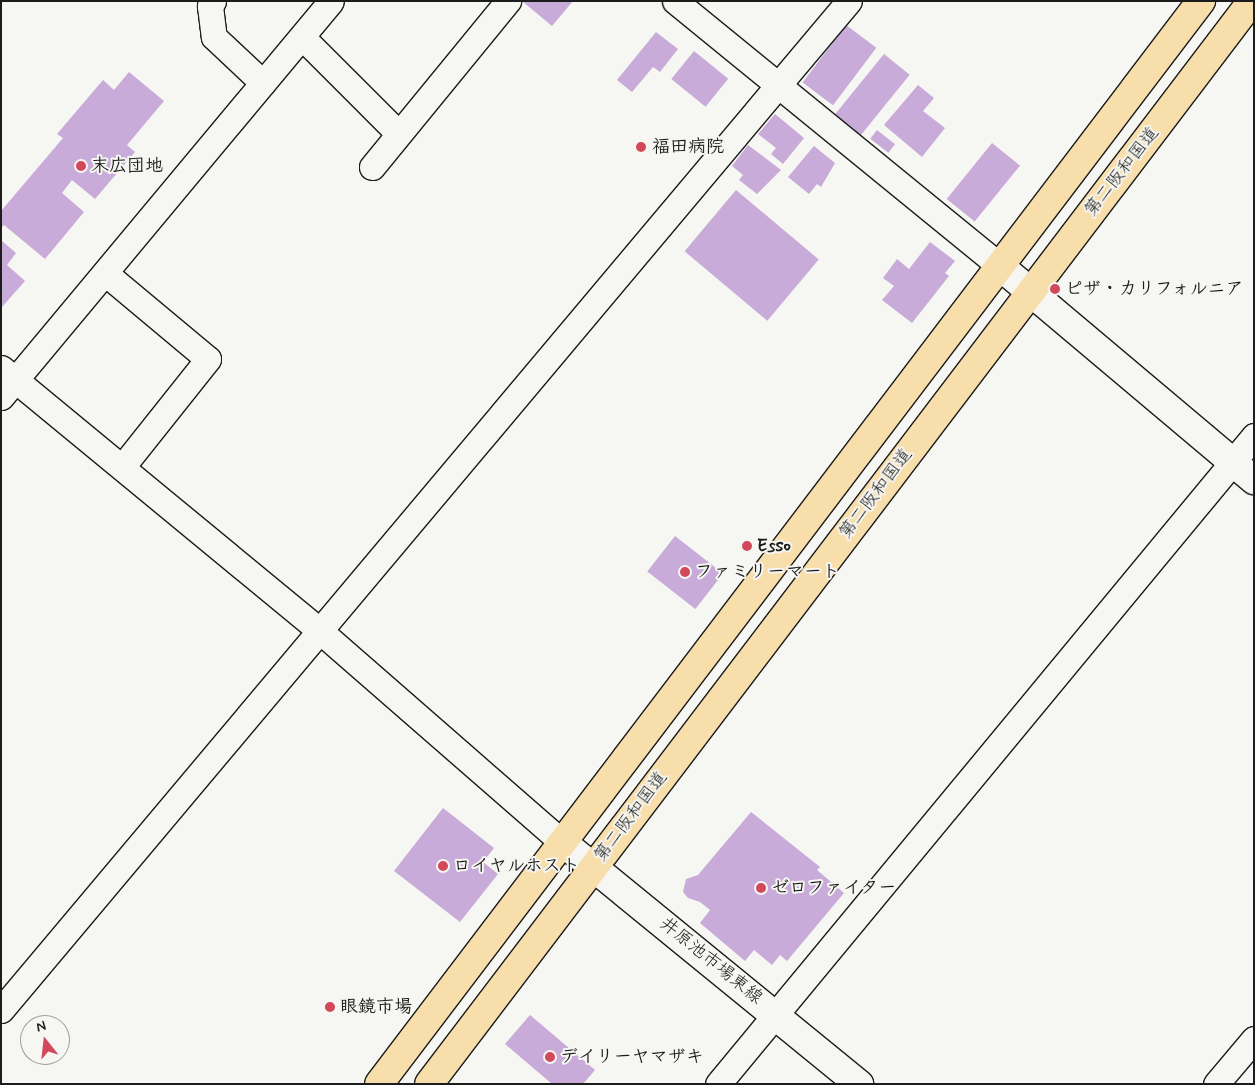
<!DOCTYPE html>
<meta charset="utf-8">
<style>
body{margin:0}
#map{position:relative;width:1255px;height:1085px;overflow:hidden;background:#f6f6f2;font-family:Mynerve,"Klee One",sans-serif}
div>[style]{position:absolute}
.building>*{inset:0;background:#c8abd8;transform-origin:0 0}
.roads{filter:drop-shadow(1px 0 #1c1c1c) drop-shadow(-1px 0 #1c1c1c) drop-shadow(0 1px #1c1c1c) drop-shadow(0 -1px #1c1c1c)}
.minor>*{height:25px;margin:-12.5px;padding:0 12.5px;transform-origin:12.5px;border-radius:12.5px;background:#f6f6f2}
.tertiary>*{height:28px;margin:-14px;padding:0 14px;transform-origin:14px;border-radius:14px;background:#f6f6f2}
.trunk>*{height:28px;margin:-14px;padding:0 14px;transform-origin:14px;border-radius:14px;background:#f8deab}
.dots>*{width:14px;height:14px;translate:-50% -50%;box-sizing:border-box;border:2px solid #f6f6f2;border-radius:50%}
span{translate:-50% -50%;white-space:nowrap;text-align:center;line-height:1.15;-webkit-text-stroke:4px #f6f6f2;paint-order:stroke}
.poi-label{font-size:18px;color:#1c1c1c;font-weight:700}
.left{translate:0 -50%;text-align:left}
.street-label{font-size:18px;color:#1c1c1c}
.frame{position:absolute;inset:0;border:2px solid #1c1c1c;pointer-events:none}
.north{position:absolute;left:20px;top:1015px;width:50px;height:50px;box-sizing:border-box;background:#f6f6f2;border:1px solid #9f9f9c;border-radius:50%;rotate:344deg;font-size:14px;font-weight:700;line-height:20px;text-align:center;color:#1c1c1c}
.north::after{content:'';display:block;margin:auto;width:18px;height:22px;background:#d1495b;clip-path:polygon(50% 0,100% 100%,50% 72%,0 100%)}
</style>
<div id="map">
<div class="building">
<div style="clip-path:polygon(522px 1px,573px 1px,552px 26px)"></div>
<div style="left:846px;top:25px;width:38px;height:72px;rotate:37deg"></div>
<div style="clip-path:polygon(656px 32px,678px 49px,660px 72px,653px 67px,632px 92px,617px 80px)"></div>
<div style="left:694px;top:51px;width:44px;height:36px;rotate:39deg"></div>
<div style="left:884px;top:54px;width:33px;height:78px;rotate:39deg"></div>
<div style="clip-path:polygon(129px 72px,164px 101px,127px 145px,135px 152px,95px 199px,72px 180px,62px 193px,84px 212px,45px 259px,4px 225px,1px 228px,1px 211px,63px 138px,57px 134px,103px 80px,114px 90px)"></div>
<div style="clip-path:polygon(918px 85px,934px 98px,923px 111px,945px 128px,922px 157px,884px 125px)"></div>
<div style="clip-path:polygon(775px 114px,804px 138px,783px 164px,771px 154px,776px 148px,758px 134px)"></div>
<div style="left:877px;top:130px;width:23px;height:11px;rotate:38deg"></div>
<div style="left:992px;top:143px;width:36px;height:72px;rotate:39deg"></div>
<div style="clip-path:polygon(748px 145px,781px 170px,757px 194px,739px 180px,743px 175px,732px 166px)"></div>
<div style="clip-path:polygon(814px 146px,835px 163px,821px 187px,817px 184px,809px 194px,788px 177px)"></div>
<div style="left:736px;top:190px;width:108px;height:80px;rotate:40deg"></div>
<div style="clip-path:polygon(1px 240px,16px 253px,7px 265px,25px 281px,1px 308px)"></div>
<div style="clip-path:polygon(930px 242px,955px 261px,945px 273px,949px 276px,912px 323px,882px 300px,894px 286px,883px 278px,897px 259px,909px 269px)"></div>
<div style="left:675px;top:536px;width:61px;height:45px;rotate:38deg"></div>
<div style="clip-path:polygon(443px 808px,494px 848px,483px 862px,498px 874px,460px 922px,394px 871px)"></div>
<div style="clip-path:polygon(751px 812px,820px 867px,817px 870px,844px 893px,787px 961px,780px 955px,772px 965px,754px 950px,745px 961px,700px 923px,710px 910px,700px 902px,688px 898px,683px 892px,686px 879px,698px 875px)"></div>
<div style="clip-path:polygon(530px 1015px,595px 1070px,583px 1084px,552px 1084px,505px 1044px)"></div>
</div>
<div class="roads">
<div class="minor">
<div style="left:213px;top:1px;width:6px;rotate:121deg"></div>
<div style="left:210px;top:6px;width:31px;rotate:83deg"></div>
<div style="left:214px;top:37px;width:67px;rotate:43.2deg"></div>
<div style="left:675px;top:1px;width:421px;rotate:39.2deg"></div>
<div style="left:302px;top:37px;width:136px;rotate:45deg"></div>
<div style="left:372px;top:167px;width:215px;rotate:-50.7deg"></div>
<div style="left:105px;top:273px;width:134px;rotate:39.9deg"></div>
<div style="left:208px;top:359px;width:138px;rotate:128.5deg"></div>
<div style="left:1px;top:368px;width:413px;rotate:39.5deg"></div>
<div style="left:320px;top:631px;width:320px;rotate:41.1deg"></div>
<div style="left:1px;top:397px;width:515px;rotate:-50.19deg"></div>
<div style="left:1px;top:1010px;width:1318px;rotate:-49.96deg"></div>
<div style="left:718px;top:1084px;width:841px;rotate:-50.4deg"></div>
<div style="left:1216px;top:1084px;width:59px;rotate:-49.8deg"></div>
</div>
<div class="tertiary">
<div style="left:1001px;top:267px;width:331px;rotate:40.1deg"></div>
<div style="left:561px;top:841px;width:385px;rotate:39.2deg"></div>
</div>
<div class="trunk">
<div style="left:379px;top:1084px;width:1360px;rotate:-52.8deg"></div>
<div style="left:429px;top:1084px;width:1360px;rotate:-52.77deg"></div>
</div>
</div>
<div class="dots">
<div style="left:641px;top:147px;background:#d1495b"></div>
<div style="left:81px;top:166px;background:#d1495b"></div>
<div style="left:1055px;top:289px;background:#d1495b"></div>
<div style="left:747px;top:546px;background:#d1495b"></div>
<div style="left:685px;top:572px;background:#d1495b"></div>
<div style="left:443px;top:866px;background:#d1495b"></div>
<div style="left:761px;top:888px;background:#d1495b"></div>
<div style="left:330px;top:1007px;background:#d1495b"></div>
<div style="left:550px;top:1057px;background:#d1495b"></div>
</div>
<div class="poi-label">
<span class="left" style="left:652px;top:147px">福田病院</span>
<span class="left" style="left:91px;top:166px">末広団地</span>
<span class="left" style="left:1065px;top:289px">ピザ・カリフォルニア</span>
<span class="left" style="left:757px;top:546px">Esso</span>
<span class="left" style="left:695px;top:572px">ファミリーマート</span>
<span class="left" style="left:453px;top:866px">ロイヤルホスト</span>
<span class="left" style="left:771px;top:888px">ゼロファイター</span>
<span class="left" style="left:340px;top:1007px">眼鏡市場</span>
<span class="left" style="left:560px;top:1057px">デイリーヤマザキ</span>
</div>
<div class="street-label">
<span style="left:1122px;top:172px;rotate:-52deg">第二阪和国道</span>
<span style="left:876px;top:494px;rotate:-53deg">第二阪和国道</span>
<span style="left:631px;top:817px;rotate:-53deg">第二阪和国道</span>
<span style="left:711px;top:961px;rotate:39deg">井原池市場東線</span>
</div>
<div class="frame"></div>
<div class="north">N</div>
</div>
